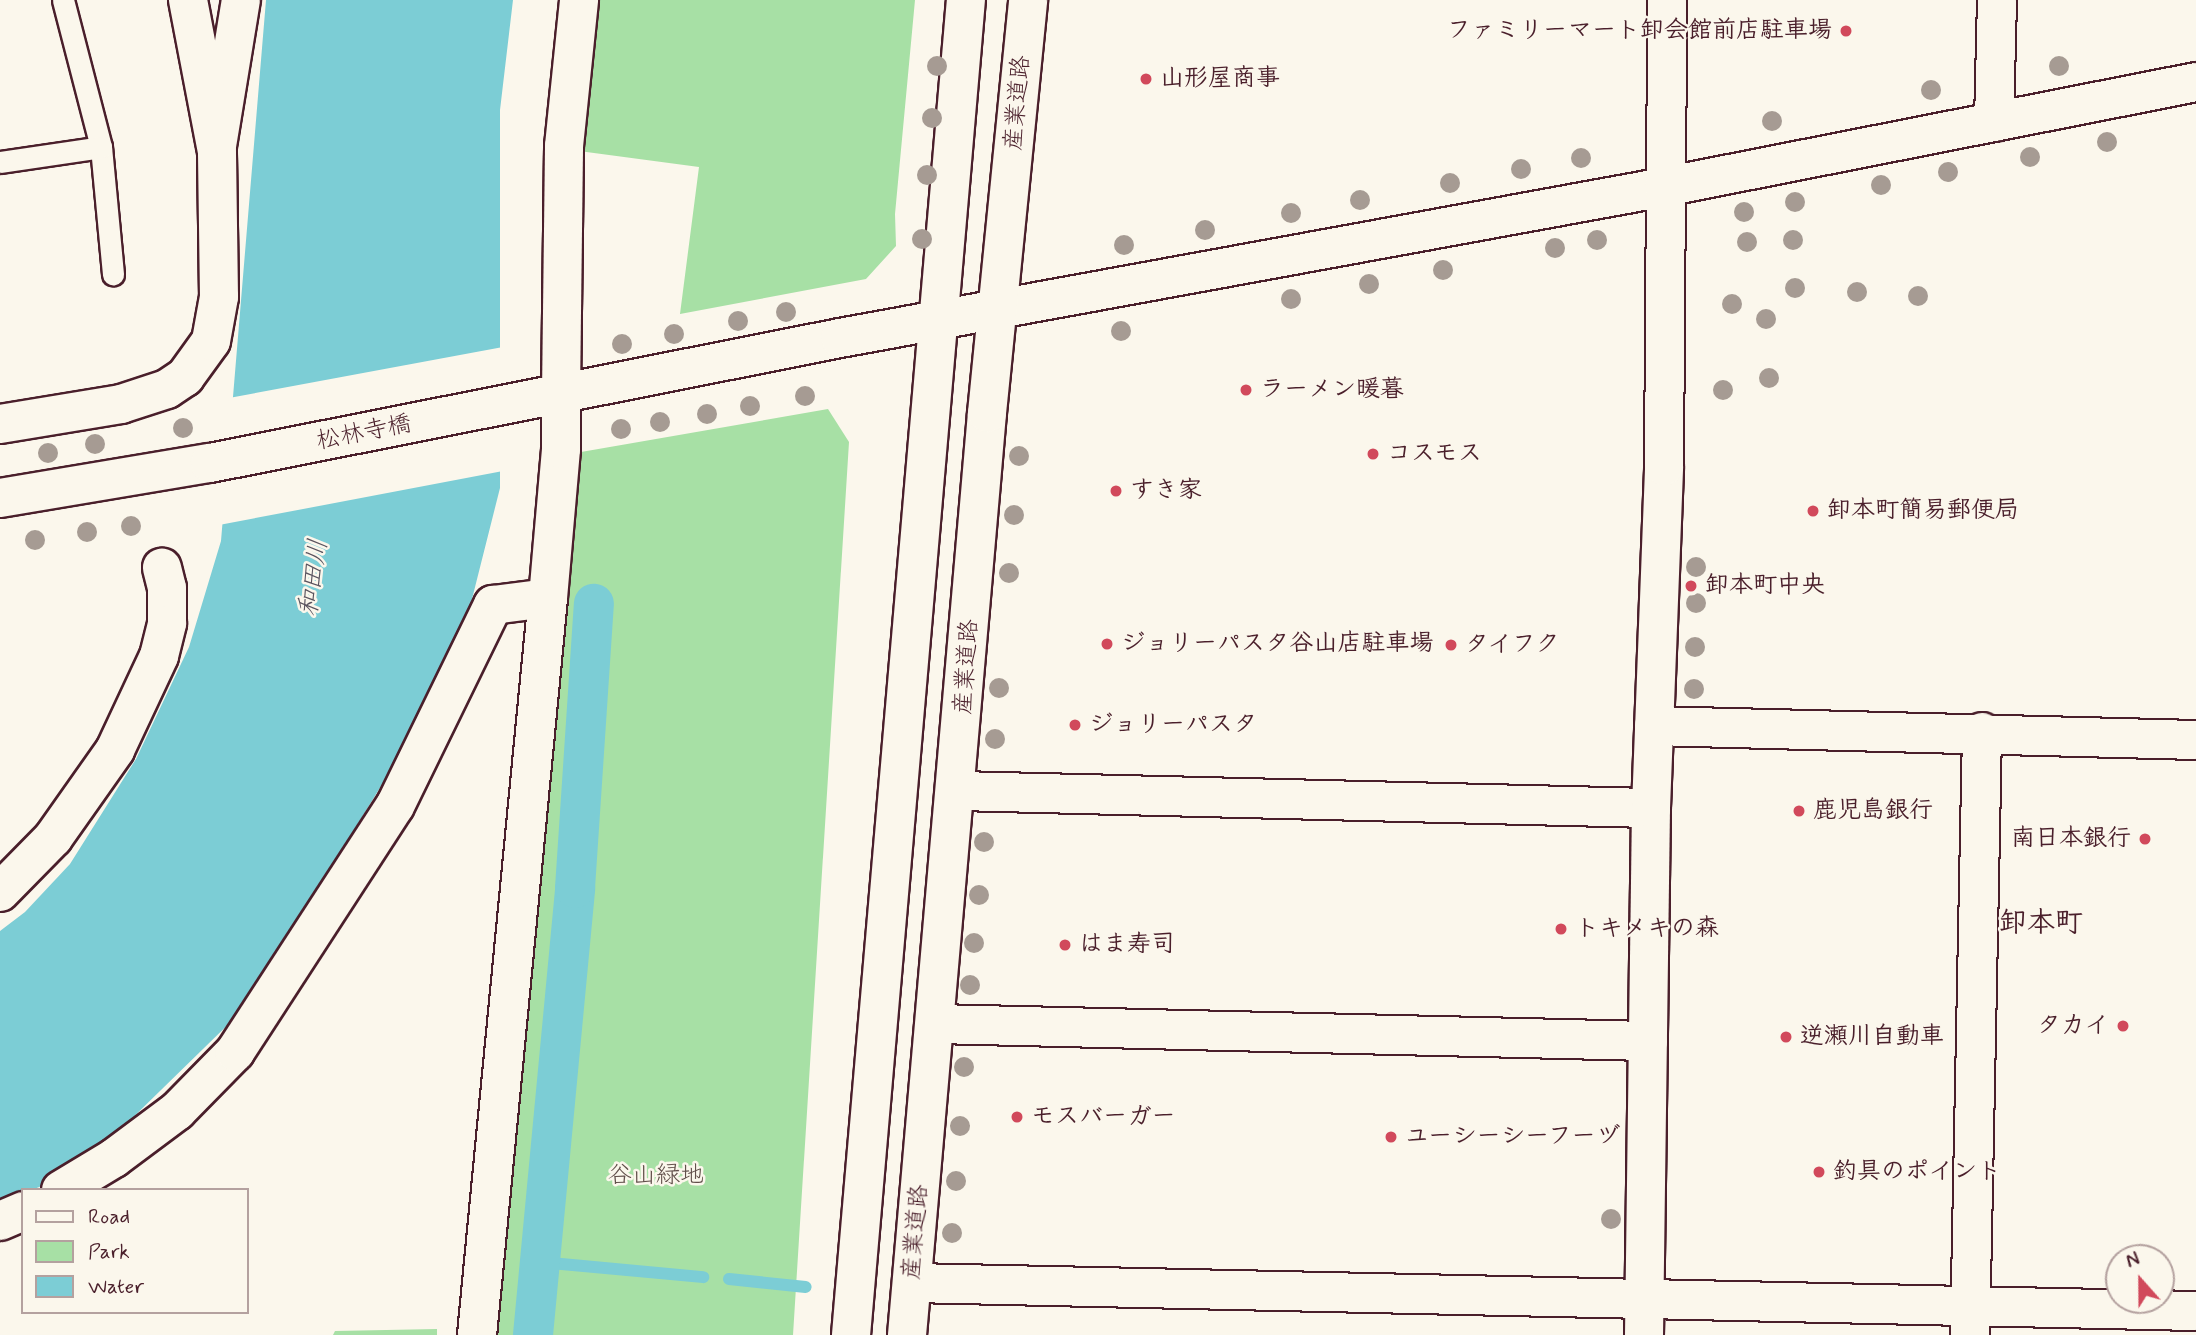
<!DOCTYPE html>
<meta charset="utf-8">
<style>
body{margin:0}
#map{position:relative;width:2196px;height:1335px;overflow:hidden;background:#fbf7ec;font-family:Mynerve,"Klee One",sans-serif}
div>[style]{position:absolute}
.green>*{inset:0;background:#a7e0a5}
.water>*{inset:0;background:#7ccdd5}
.pier>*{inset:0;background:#fbf7ec}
.stream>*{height:12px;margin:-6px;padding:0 6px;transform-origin:6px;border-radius:6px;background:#7ccdd5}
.canal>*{height:40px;margin:-20px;padding:0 20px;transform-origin:20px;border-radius:20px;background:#7ccdd5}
.roads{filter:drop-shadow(2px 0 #4a1f2b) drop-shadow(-2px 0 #4a1f2b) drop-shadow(0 2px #4a1f2b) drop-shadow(0 -2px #4a1f2b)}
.lane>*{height:21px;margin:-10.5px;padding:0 10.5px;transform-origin:10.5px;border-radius:10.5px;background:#fbf7ec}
.street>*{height:38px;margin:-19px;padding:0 19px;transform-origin:19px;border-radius:19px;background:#fbf7ec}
.secondary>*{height:38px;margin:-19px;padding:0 19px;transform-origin:19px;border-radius:19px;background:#fbf7ec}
.trees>*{width:20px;height:20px;margin:-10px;border-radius:50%;background:#a69b93}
.dots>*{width:19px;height:19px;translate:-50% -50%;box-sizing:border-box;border:4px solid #fbf7ec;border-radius:50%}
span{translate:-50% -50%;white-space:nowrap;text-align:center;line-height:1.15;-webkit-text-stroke:5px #fbf7ec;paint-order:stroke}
.poi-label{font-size:24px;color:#4a1f2b;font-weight:700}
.right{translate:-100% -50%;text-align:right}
.left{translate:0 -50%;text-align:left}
.street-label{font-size:24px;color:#4a1f2b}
.park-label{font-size:24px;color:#614f4a}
.water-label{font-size:26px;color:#59535e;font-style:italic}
.quarter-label{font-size:28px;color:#4a1f2b;font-weight:700}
.legend{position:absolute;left:21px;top:1188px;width:228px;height:126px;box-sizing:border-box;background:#fbf7ec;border:2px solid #b4a19f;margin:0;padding:9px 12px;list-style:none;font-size:21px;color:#4a1f2b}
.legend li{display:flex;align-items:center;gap:14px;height:35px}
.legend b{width:35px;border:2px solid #b4a19f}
.north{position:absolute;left:2105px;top:1244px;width:70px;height:70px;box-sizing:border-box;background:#fbf7ec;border:2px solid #b4a19f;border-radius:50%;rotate:339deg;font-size:19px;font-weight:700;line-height:28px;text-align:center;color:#4a1f2b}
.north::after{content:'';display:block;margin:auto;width:24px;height:32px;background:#d1495b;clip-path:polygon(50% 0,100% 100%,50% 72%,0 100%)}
</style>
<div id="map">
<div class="green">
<div style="clip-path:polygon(595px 0,915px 0,895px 214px,896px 246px,866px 279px,680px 314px,699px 167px,579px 151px)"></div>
<div style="clip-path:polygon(828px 409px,849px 442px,793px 1335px,492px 1335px,581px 452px)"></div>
<div style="clip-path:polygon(437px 1329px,437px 1335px,333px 1335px,335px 1331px)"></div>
</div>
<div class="water">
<div style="clip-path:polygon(266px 0,513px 0,500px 110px,500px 488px,471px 603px,408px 742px,245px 1008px,76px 1173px,0 1202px,0 931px,25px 912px,70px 864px,136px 759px,189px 647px,221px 541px)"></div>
</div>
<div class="pier">
<div style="clip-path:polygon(503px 347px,503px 471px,219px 525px,229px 398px)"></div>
</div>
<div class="stream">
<div style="left:540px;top:1262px;width:164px;rotate:5.3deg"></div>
<div style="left:729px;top:1279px;width:77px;rotate:5.9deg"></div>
</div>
<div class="canal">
<div style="left:533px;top:1335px;width:449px;rotate:-84.6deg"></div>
<div style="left:575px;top:888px;width:285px;rotate:-86.2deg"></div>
</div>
<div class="roads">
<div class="lane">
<div style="left:63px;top:0;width:152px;rotate:75.5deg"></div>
<div style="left:101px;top:147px;width:128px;rotate:84.6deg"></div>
<div style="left:0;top:162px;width:102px;rotate:-8.4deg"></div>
</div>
<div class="street">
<div style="left:1994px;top:122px;width:122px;rotate:-88.6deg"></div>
<div style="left:217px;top:146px;width:148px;rotate:-80.7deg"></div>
<div style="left:561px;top:394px;width:248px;rotate:-89.3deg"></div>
<div style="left:564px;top:146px;width:147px;rotate:-84.1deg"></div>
<div style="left:0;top:892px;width:76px;rotate:-45.5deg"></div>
<div style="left:53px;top:838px;width:108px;rotate:-54.8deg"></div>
<div style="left:115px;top:750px;width:104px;rotate:-64.9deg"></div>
<div style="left:159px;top:656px;width:34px;rotate:-76deg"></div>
<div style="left:167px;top:623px;width:35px;rotate:-90deg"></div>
<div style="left:167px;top:588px;width:21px;rotate:-104deg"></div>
<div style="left:936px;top:1024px;width:712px;rotate:1.37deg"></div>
<div style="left:61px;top:1190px;width:62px;rotate:-31.1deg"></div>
<div style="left:114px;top:1158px;width:79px;rotate:-36.7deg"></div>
<div style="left:177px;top:1111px;width:83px;rotate:-45.5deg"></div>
<div style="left:235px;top:1052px;width:293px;rotate:-57deg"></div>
<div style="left:395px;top:806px;width:224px;rotate:-64deg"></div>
<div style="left:493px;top:605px;width:55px;rotate:-7.3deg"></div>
<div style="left:0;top:1221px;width:25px;rotate:-23deg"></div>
<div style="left:1970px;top:1335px;width:603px;rotate:-88.86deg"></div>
</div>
<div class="secondary">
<div style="left:0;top:424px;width:123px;rotate:-9.4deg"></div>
<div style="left:121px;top:404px;width:48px;rotate:-18.1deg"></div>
<div style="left:167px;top:389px;width:22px;rotate:-34deg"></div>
<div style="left:185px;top:377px;width:44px;rotate:-54.2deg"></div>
<div style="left:211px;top:341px;width:45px;rotate:-79.7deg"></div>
<div style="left:219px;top:297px;width:145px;rotate:-90.8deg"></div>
<div style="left:217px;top:152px;width:155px;rotate:-100.8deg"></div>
<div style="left:0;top:498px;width:213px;rotate:-9.5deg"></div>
<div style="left:210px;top:463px;width:642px;rotate:-11.22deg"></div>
<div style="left:840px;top:338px;width:838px;rotate:-10.38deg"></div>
<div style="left:1664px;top:187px;width:542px;rotate:-11.16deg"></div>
<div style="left:1654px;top:726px;width:542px;rotate:1.48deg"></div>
<div style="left:958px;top:791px;width:693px;rotate:1.41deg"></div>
<div style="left:912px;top:1283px;width:1284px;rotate:1.25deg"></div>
<div style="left:477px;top:1335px;width:740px;rotate:-84.5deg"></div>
<div style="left:548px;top:598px;width:150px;rotate:-85deg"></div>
<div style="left:561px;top:449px;width:55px;rotate:-90deg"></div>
<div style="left:851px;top:1335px;width:1340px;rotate:-85.08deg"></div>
<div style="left:907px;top:1335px;width:925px;rotate:-85.04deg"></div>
<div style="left:987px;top:413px;width:415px;rotate:-84.3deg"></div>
<div style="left:1644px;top:1335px;width:527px;rotate:-89.24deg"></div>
<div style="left:1651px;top:808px;width:342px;rotate:-87.8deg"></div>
<div style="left:1664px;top:466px;width:466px;rotate:-89.6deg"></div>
</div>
</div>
<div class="trees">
<div style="left:937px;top:66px"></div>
<div style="left:2059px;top:66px"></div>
<div style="left:1931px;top:90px"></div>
<div style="left:932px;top:118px"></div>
<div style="left:1772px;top:121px"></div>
<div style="left:2107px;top:142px"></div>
<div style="left:2030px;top:157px"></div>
<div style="left:1581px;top:158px"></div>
<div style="left:1521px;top:169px"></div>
<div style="left:1948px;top:172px"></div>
<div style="left:927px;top:175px"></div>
<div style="left:1450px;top:183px"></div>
<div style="left:1881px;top:185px"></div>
<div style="left:1360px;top:200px"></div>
<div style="left:1795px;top:202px"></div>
<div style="left:1744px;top:212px"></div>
<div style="left:1291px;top:213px"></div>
<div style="left:1205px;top:230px"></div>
<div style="left:922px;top:239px"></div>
<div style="left:1597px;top:240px"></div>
<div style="left:1793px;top:240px"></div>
<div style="left:1747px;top:242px"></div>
<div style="left:1124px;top:245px"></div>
<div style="left:1555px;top:248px"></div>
<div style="left:1443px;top:270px"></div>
<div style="left:1369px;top:284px"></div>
<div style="left:1795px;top:288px"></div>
<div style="left:1857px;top:292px"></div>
<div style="left:1918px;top:296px"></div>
<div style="left:1291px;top:299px"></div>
<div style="left:1732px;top:304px"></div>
<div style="left:786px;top:312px"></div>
<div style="left:1766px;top:319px"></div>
<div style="left:738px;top:321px"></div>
<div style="left:1121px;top:331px"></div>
<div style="left:674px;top:334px"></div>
<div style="left:622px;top:344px"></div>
<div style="left:1769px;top:378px"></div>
<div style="left:1723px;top:390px"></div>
<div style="left:805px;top:396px"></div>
<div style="left:750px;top:406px"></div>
<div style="left:707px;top:414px"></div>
<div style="left:660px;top:422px"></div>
<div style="left:183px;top:428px"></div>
<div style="left:621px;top:429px"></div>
<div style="left:95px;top:444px"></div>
<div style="left:48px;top:453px"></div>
<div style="left:1019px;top:456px"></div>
<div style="left:1014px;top:515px"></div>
<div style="left:131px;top:526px"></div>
<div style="left:87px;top:532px"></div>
<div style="left:35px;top:540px"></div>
<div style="left:1696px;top:567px"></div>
<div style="left:1009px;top:573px"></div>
<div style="left:1696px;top:603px"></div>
<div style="left:1695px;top:647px"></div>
<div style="left:999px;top:688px"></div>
<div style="left:1694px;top:689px"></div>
<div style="left:995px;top:739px"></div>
<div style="left:984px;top:842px"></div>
<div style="left:979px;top:895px"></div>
<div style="left:974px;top:943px"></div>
<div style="left:970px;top:985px"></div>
<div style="left:964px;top:1067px"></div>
<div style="left:960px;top:1126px"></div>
<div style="left:956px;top:1181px"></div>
<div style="left:1611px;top:1219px"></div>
<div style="left:952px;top:1233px"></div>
</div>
<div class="dots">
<div style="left:1846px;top:31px;background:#d1495b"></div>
<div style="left:1146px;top:79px;background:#d1495b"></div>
<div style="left:1246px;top:390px;background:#d1495b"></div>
<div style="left:1373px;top:454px;background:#d1495b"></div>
<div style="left:1116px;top:491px;background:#d1495b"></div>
<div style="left:1813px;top:511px;background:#d1495b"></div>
<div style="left:1691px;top:586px;background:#d1495b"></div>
<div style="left:1107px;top:644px;background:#d1495b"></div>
<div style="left:1451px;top:645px;background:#d1495b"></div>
<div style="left:1075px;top:725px;background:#d1495b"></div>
<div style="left:1799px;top:811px;background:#d1495b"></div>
<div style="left:2145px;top:839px;background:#d1495b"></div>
<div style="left:1561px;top:929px;background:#d1495b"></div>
<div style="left:1065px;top:945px;background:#d1495b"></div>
<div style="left:2123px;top:1026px;background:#d1495b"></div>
<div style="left:1786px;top:1037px;background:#d1495b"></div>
<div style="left:1017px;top:1117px;background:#d1495b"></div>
<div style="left:1391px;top:1137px;background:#d1495b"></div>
<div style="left:1819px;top:1172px;background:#d1495b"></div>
</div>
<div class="poi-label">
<span class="right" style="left:1832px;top:31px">ファミリーマート卸会館前店駐車場</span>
<span class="left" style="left:1160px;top:79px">山形屋商事</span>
<span class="left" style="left:1260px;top:390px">ラーメン暖暮</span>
<span class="left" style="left:1387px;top:454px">コスモス</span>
<span class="left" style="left:1130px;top:491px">すき家</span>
<span class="left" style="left:1827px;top:511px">卸本町簡易郵便局</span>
<span class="left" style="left:1705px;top:586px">卸本町中央</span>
<span class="left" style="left:1121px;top:644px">ジョリーパスタ谷山店駐車場</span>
<span class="left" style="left:1465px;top:645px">タイフク</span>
<span class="left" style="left:1089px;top:725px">ジョリーパスタ</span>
<span class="left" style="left:1813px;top:811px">鹿児島銀行</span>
<span class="right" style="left:2131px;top:839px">南日本銀行</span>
<span class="left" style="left:1575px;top:929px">トキメキの森</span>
<span class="left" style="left:1079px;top:945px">はま寿司</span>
<span class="right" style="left:2109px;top:1026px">タカイ</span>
<span class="left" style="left:1800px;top:1037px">逆瀬川自動車</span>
<span class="left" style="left:1031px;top:1117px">モスバーガー</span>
<span class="left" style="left:1405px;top:1137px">ユーシーシーフーヅ</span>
<span class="left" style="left:1833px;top:1172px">釣具のポイント</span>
</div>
<div class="street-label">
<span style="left:1018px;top:103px;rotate:-85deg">産業道路</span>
<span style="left:364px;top:433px;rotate:-11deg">松林寺橋</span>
<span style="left:967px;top:667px;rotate:-86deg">産業道路</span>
<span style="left:916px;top:1232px;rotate:-85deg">産業道路</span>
</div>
<div class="park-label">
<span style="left:656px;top:1176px">谷山緑地</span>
</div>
<div class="water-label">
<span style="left:315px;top:578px;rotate:-82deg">和田川</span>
</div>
<div class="quarter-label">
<span style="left:2041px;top:924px">卸本町</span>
</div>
<ul class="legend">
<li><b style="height:9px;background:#fbf7ec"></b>Road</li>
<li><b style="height:19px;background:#a7e0a5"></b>Park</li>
<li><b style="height:19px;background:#7ccdd5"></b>Water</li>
</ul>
<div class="north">N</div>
</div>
